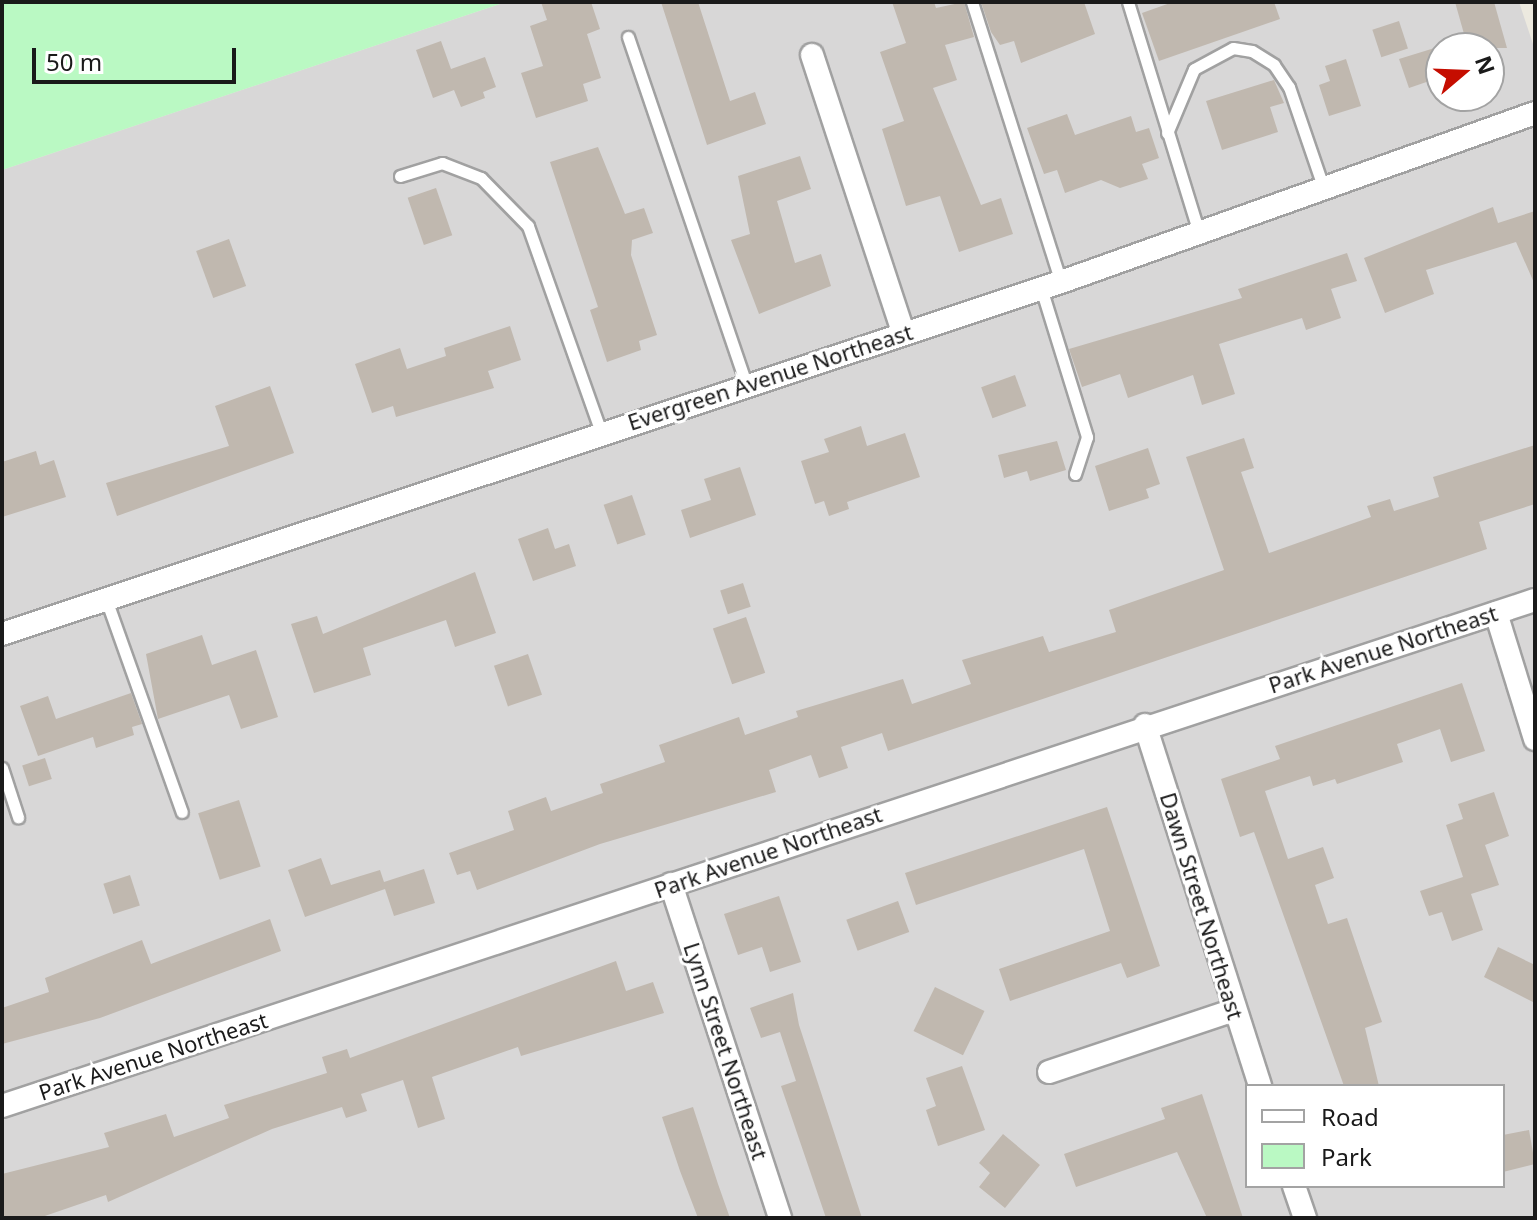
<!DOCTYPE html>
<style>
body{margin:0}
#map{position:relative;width:1537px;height:1220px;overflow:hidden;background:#ece9df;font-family:"Noto Sans",sans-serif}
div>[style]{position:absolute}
.residential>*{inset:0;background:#d8d7d7}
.park>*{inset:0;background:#baf9c3}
.building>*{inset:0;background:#c0b8af;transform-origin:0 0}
.roads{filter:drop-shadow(2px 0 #a1a1a1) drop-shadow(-2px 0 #a1a1a1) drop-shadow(0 2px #a1a1a1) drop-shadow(0 -2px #a1a1a1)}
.lane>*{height:11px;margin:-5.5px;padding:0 5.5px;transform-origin:5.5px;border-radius:5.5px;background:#fff}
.street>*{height:22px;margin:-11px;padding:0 11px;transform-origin:11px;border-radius:11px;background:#fff}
span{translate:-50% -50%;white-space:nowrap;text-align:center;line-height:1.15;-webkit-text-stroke:6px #fff;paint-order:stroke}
.street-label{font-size:22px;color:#1a1a1a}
.frame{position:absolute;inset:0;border:4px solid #1a1a1a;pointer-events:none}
.legend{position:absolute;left:1245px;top:1084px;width:260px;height:104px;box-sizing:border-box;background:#fff;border:2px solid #a3a3a3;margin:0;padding:10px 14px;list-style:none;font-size:24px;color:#1a1a1a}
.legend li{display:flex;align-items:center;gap:16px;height:40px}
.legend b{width:40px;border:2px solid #a3a3a3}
.north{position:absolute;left:1425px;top:32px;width:80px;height:80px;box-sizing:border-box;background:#fff;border:2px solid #a3a3a3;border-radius:50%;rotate:71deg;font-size:22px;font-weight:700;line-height:32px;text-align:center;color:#1a1a1a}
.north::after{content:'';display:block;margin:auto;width:28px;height:36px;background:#c50d00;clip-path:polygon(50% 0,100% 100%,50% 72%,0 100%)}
.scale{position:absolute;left:32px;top:48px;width:204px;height:36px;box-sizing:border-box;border:4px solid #1a1a1a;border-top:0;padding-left:10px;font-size:24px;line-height:28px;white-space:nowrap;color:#1a1a1a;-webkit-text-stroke:6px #fff;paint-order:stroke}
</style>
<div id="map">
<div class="residential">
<div style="clip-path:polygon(evenodd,506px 2px,1519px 2px,1535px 50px,1535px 1218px,2px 1218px,2px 170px,506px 2px,1441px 48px,1489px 48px,1489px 96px,1441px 96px,1441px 48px,506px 2px,1247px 1086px,1503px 1086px,1503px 1186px,1247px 1186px,1247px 1086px)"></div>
</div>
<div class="park">
<div style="clip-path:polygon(2px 2px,506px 2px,2px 170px)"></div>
</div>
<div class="building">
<div style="clip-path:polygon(541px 2px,591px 2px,600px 29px,587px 34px,601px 78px,583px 84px,588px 101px,536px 118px,521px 73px,543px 66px,530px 26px,547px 20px)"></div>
<div style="clip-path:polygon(661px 2px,698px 2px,730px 101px,755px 92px,766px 124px,707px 145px)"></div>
<div style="clip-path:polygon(892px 2px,934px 2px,936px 8px,964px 2px,974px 37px,945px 45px,957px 80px,933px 88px,981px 205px,1001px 198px,1013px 234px,959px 252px,940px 196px,906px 206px,882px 129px,904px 121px,880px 52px,906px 43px)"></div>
<div style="clip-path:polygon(981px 2px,1084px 2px,1095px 34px,1021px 63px,1014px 41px,1000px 45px,991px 32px)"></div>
<div style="clip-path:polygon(1173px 2px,1274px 2px,1280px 19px,1159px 61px,1142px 13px)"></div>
<div style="clip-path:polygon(1455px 2px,1494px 2px,1507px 48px,1468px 48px)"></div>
<div style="left:1399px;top:21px;width:29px;height:28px;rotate:72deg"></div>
<div style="clip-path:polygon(441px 41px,451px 69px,485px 57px,496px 87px,483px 92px,485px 98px,461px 107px,454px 90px,433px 98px,416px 50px)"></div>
<div style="clip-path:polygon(1441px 46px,1441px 77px,1409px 88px,1399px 59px)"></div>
<div style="clip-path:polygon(1346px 59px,1361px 106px,1329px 116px,1319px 85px,1330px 81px,1325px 66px)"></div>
<div style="clip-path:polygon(1274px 80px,1284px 103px,1270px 107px,1278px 132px,1222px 150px,1206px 101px)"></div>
<div style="clip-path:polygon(1067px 114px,1075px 135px,1131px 116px,1136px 132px,1149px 128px,1159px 158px,1142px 164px,1148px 179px,1120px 188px,1101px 180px,1065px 193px,1057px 170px,1044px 174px,1027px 128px)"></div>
<div style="clip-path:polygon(598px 147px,625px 214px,644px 208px,653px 233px,632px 240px,631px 255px,657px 335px,639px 341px,641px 350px,607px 362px,590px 310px,598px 307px,550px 162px)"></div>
<div style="clip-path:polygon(800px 156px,811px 189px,777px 201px,795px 263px,821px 254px,831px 286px,759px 314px,731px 240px,750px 234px,738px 176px)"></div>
<div style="left:436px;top:188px;width:50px;height:30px;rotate:71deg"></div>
<div style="clip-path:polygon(1493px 207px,1498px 223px,1535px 211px,1535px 285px,1516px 242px,1426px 270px,1434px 294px,1385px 313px,1364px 258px)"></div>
<div style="left:229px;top:239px;width:50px;height:35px;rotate:70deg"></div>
<div style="clip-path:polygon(1347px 253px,1357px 281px,1331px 289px,1341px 318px,1306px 330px,1302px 318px,1219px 344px,1235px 394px,1202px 405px,1193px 375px,1128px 398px,1120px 374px,1082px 387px,1069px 349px,1242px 298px,1238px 289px)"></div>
<div style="clip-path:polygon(510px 326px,521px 360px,488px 371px,494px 388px,396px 417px,393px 406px,372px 413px,355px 364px,400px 348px,407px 369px,446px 356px,444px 348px)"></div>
<div style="left:1015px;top:375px;width:33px;height:36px;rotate:70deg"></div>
<div style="clip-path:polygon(270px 386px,294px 453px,117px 516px,106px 483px,229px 446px,215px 406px)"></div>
<div style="clip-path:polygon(861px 426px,867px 446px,905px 433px,920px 477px,847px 502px,849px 509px,829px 516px,824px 501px,815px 504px,801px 461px,829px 452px,824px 439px)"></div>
<div style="clip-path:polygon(1244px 438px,1254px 468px,1241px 472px,1269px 553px,1371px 517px,1367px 506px,1390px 499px,1394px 511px,1439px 497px,1433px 477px,1535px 445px,1535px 504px,1479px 522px,1487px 549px,1452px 561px,888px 751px,882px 733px,841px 747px,848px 768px,819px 778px,811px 755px,769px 770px,776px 792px,600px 844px,477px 890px,470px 871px,457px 875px,449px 853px,514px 830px,508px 811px,546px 797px,551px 811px,603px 793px,600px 784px,665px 762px,659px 745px,739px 717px,745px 735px,798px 717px,796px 711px,903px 679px,912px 704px,971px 684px,962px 660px,1043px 636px,1049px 652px,1116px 632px,1109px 610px,1224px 570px,1186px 457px)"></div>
<div style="clip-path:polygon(1057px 441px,1066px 470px,1030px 481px,1027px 471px,1004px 478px,998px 455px)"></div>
<div style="clip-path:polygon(1148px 448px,1160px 484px,1146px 489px,1149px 498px,1109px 511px,1095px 466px)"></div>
<div style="clip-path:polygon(36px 451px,40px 465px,54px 460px,66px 497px,2px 517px,2px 462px)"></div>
<div style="clip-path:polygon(740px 467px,756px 515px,690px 538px,681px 510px,711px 500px,704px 479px)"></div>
<div style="left:632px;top:495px;width:42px;height:30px;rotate:71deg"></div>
<div style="clip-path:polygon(548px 528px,555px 549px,569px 544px,576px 566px,533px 581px,518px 539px)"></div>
<div style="clip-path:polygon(475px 572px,496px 633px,455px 647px,446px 620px,363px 648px,371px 675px,314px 693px,291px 624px,317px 616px,323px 634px)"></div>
<div style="left:743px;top:583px;width:25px;height:24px;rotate:72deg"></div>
<div style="left:746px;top:617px;width:59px;height:35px;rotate:71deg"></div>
<div style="clip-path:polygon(202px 635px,212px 665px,256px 650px,278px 717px,241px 729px,229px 695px,158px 719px,146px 654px)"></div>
<div style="left:528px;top:654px;width:43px;height:36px;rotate:71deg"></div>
<div style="clip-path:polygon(1462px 683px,1485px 751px,1451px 762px,1440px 729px,1397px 744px,1403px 762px,1337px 784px,1335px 779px,1313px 786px,1310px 776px,1265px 791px,1288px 859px,1323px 847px,1334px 878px,1315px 885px,1328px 924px,1347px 918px,1382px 1022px,1365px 1028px,1379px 1086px,1344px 1086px,1254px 832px,1240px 837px,1221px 779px,1280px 759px,1275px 746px)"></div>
<div style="clip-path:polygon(131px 693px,142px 724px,132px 727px,134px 735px,96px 748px,93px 737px,38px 756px,20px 706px,48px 696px,56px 719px)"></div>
<div style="left:45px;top:758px;width:22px;height:24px;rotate:72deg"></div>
<div style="clip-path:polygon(1494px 792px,1509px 836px,1485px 845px,1499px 885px,1471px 894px,1483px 930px,1452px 941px,1442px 912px,1429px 916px,1420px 891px,1463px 877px,1446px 825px,1463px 819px,1458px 804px)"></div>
<div style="left:239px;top:800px;width:70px;height:43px;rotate:72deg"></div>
<div style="clip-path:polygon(1107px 807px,1160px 966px,1127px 978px,1121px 963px,1010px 1001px,999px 969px,1110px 931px,1084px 849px,916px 905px,905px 873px)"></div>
<div style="clip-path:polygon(321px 858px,331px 885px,380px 870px,384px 882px,424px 869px,435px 903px,394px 916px,385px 889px,305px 917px,288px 870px)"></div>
<div style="left:130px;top:875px;width:32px;height:28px;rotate:72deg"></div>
<div style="clip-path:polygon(779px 896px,801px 962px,770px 972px,762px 947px,738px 955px,724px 914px)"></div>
<div style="left:898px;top:901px;width:33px;height:55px;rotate:70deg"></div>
<div style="clip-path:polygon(270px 919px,281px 951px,100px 1018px,2px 1044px,2px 1008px,49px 992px,45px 978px,142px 940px,151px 964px)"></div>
<div style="clip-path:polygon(1498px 947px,1535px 965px,1535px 1003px,1484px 977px)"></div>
<div style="clip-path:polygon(616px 961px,626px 991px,653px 982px,664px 1013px,521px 1056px,518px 1047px,432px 1077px,445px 1119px,418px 1128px,403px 1080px,361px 1094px,367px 1111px,346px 1118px,342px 1107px,272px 1129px,108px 1202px,106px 1195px,39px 1218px,2px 1218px,2px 1174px,109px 1147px,104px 1133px,166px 1114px,174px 1137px,229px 1118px,224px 1105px,327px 1073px,322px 1057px,347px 1049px,350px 1058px)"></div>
<div style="left:935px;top:987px;width:55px;height:49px;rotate:26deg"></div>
<div style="clip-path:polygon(793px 993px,799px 1025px,862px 1218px,826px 1218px,781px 1086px,796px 1081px,780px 1032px,761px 1038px,750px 1008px)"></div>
<div style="clip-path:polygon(962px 1066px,985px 1130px,938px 1146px,926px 1110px,936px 1106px,926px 1078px)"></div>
<div style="clip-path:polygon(1202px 1094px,1243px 1218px,1207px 1218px,1177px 1152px,1076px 1187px,1064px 1154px,1165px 1119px,1161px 1108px)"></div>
<div style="clip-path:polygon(693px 1107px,718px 1184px,730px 1218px,698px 1218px,680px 1171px,662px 1117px)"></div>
<div style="clip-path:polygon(1529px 1130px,1535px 1164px,1503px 1172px,1503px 1135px)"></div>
<div style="clip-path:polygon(1003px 1134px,1040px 1165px,1005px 1208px,979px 1187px,990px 1173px,979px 1163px)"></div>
</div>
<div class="roads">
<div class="lane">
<div style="left:972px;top:2px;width:294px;rotate:72.4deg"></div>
<div style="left:1128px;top:2px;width:242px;rotate:72.9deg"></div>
<div style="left:628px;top:37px;width:367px;rotate:71.2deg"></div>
<div style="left:1167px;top:133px;width:69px;rotate:-67.1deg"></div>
<div style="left:1194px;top:69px;width:44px;rotate:-28.3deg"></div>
<div style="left:1233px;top:48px;width:19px;rotate:9deg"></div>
<div style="left:1252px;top:51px;width:26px;rotate:32deg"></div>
<div style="left:1274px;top:65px;width:27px;rotate:56deg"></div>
<div style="left:1289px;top:87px;width:108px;rotate:71.1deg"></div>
<div style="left:400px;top:176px;width:44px;rotate:-17.2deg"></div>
<div style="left:442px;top:163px;width:42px;rotate:21deg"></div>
<div style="left:481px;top:178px;width:67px;rotate:45.6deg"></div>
<div style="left:528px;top:226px;width:219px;rotate:70.5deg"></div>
<div style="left:1041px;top:288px;width:156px;rotate:72.8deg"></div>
<div style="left:1087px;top:437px;width:39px;rotate:108deg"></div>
<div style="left:106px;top:599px;width:226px;rotate:70.4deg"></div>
<div style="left:2px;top:768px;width:52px;rotate:71.9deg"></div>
</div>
<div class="street">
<div style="left:812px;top:55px;width:292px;rotate:71.8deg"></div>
<div style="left:1496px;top:613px;width:132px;rotate:72.8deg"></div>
<div style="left:2px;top:634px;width:1116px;rotate:-18.39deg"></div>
<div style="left:1061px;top:282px;width:503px;rotate:-19.62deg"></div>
<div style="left:1145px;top:725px;width:379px;rotate:72.3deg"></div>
<div style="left:671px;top:884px;width:351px;rotate:71.9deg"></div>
<div style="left:1049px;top:1072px;width:195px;rotate:-18.5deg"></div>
<div style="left:2px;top:1106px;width:1614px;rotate:-18.27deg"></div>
<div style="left:1294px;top:1186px;width:34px;rotate:71deg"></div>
</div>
</div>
<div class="street-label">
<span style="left:770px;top:377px;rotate:-18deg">Evergreen Avenue Northeast</span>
<span style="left:1383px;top:649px;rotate:-18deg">Park Avenue Northeast</span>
<span style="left:768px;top:852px;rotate:-19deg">Park Avenue Northeast</span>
<span style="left:1202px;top:906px;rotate:73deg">Dawn Street Northeast</span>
<span style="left:726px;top:1051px;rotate:72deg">Lynn Street Northeast</span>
<span style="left:153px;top:1056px;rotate:-18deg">Park Avenue Northeast</span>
</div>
<div class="frame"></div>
<ul class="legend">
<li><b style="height:10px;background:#fff"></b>Road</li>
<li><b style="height:22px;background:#baf9c3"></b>Park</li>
</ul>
<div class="north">N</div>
<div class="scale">50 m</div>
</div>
